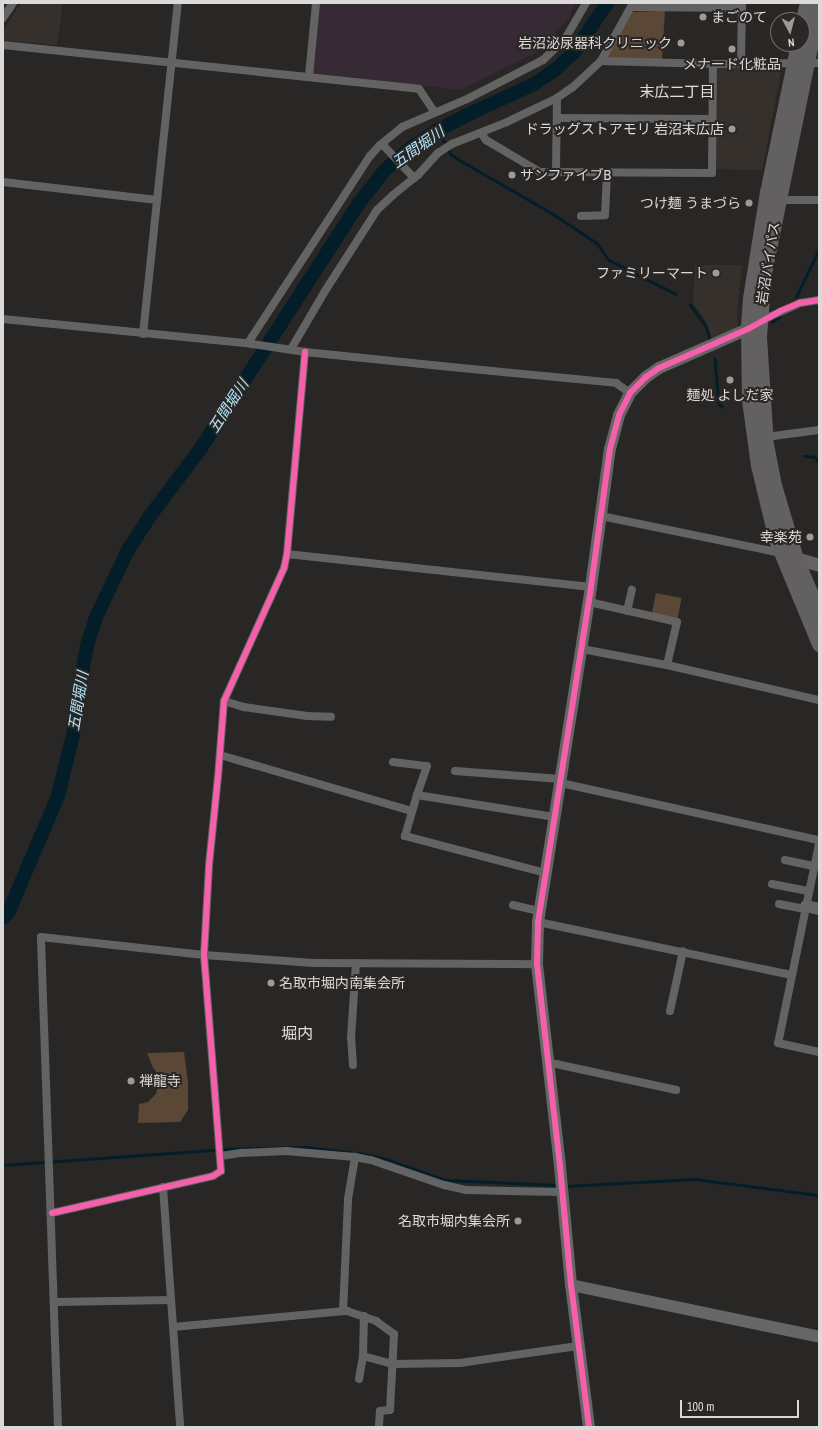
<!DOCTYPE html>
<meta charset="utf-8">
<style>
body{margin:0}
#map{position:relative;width:822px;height:1430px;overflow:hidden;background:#292726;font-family:"Archivo Narrow","Noto Sans JP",sans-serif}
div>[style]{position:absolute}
.built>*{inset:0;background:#36302c}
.industrial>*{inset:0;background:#362a35}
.green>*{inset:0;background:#5a4736;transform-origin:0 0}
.stream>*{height:2.5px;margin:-1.25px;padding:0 1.25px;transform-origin:1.25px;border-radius:1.25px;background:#041e29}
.river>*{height:14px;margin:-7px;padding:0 7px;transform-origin:7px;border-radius:7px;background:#041e29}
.street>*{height:8px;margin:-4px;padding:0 4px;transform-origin:4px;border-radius:4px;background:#646363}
.secondary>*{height:12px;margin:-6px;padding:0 6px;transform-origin:6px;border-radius:6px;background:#666}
.primary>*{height:13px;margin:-6.5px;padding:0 6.5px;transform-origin:6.5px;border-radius:6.5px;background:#656363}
.highway>*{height:15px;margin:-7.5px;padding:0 7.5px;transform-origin:7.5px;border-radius:7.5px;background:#626060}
.cycleway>*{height:6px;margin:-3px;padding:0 3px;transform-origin:3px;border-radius:3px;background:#f560ab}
.dots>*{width:11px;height:11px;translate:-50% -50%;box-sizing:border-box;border:2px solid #2a2725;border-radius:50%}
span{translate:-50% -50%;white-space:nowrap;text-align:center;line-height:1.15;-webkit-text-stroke:4px #2a2725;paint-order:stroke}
.poi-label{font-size:14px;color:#dcdad9}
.left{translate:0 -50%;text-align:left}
.right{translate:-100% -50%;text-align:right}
.street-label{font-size:14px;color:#dcdad9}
.neighbourhood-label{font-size:15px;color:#e1dedc}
.water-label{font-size:15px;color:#b1e3f9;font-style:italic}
.quarter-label{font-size:16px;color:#e1dedc}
.frame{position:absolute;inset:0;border:4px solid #dcdad9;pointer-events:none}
.north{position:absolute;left:770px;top:12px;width:40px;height:40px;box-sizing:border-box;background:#2a2725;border:1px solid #716f6d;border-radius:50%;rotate:173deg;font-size:11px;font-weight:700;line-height:16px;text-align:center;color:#dcdad9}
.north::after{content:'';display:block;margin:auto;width:14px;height:18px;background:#9d9b9a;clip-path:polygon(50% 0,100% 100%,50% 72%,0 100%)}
.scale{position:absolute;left:680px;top:1400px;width:119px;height:18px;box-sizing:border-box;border:2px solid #dcdad9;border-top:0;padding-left:5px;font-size:12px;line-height:14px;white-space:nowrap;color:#dcdad9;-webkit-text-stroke:3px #2a2725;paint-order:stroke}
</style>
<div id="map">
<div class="built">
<div style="clip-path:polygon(21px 3px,63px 3px,57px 45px,3px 40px,3px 31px)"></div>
<div style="clip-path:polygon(717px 67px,782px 67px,762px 170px,714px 169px,715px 71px)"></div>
<div style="clip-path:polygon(695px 265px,742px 265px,737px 313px,738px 328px,711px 338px,706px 321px,693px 303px)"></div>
</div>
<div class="industrial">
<div style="clip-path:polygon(319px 3px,575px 3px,569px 19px,539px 51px,460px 90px,312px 73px)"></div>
</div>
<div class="green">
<div style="clip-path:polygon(665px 11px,662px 60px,605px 59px,633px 12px)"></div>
<div style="left:656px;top:593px;width:26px;height:21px;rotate:11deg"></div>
<div style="clip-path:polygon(184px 1052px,188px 1082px,188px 1110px,180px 1122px,138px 1123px,139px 1104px,148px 1102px,156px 1094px,160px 1076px,153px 1068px,147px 1053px)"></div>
</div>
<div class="stream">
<div style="left:438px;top:130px;width:13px;rotate:61deg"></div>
<div style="left:448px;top:149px;width:6px;rotate:59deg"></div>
<div style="left:451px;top:154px;width:9px;rotate:36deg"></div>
<div style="left:458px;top:159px;width:112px;rotate:30deg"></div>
<div style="left:555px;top:215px;width:50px;rotate:33.7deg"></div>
<div style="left:597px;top:243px;width:21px;rotate:55deg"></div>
<div style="left:609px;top:260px;width:75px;rotate:26.9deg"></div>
<div style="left:796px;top:297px;width:53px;rotate:-64.4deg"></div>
<div style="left:690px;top:304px;width:27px;rotate:54deg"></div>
<div style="left:706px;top:326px;width:13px;rotate:72deg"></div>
<div style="left:772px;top:322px;width:10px;rotate:-37deg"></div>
<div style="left:715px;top:359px;width:45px;rotate:84.9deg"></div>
<div style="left:719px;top:404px;width:4px;rotate:34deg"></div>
<div style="left:804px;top:456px;width:11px;rotate:5deg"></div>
<div style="left:815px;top:457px;width:6px;rotate:51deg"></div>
<div style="left:3px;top:1165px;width:224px;rotate:-4.1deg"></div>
<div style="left:226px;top:1149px;width:80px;rotate:-1.4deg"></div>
<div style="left:306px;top:1147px;width:58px;rotate:6.9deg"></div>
<div style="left:364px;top:1154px;width:23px;rotate:13deg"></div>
<div style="left:386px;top:1159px;width:63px;rotate:19.6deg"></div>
<div style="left:445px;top:1180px;width:113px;rotate:2.5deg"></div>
<div style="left:565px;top:1186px;width:130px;rotate:-3.1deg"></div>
<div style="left:695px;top:1179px;width:125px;rotate:7.4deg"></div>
</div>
<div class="river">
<div style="left:3px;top:918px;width:9px;rotate:-49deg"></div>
<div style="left:9px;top:911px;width:125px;rotate:-66.9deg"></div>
<div style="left:58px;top:796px;width:63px;rotate:-76.2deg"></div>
<div style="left:73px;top:735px;width:69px;rotate:-81.6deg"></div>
<div style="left:83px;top:667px;width:25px;rotate:-79deg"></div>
<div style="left:88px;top:642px;width:28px;rotate:-72deg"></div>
<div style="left:97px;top:615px;width:72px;rotate:-64.5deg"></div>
<div style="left:128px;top:550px;width:40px;rotate:-57.1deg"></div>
<div style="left:150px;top:516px;width:85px;rotate:-53.1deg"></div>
<div style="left:201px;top:448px;width:292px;rotate:-57.2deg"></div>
<div style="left:359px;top:203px;width:42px;rotate:-51.8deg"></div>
<div style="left:385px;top:170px;width:30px;rotate:-41deg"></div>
<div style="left:408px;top:150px;width:36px;rotate:-34deg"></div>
<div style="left:438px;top:130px;width:30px;rotate:-27deg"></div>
<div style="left:465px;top:116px;width:76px;rotate:-24.9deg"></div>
<div style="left:534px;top:84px;width:27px;rotate:-34deg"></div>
<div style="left:556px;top:69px;width:26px;rotate:-43deg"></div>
<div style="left:575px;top:51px;width:58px;rotate:-56.3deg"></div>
</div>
<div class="street">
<div style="left:631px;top:7px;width:111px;rotate:0.5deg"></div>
<div style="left:3px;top:18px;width:18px;rotate:-56deg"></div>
<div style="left:3px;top:45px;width:418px;rotate:6deg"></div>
<div style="left:419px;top:89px;width:27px;rotate:56deg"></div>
<div style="left:601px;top:61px;width:112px;rotate:1.5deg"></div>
<div style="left:713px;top:64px;width:106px;rotate:-0.5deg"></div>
<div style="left:741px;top:64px;width:61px;rotate:-89.1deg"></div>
<div style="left:309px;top:76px;width:73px;rotate:-84.5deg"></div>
<div style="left:557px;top:118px;width:154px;rotate:0.4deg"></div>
<div style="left:481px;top:133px;width:9px;rotate:54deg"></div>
<div style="left:486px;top:140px;width:63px;rotate:30.7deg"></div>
<div style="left:540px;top:172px;width:172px;rotate:0.3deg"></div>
<div style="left:712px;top:173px;width:109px;rotate:-89.5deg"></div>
<div style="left:382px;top:144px;width:47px;rotate:46.7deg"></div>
<div style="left:556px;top:171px;width:73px;rotate:-89.2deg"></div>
<div style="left:3px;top:182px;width:155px;rotate:6.7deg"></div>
<div style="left:779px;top:200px;width:40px"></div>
<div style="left:581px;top:216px;width:24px;rotate:-2deg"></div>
<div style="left:605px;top:215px;width:42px;rotate:-87.3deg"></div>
<div style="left:3px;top:319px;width:250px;rotate:5.7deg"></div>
<div style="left:252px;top:344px;width:54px;rotate:8.6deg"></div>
<div style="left:305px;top:352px;width:137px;rotate:5.9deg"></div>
<div style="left:441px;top:366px;width:176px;rotate:5.5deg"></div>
<div style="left:616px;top:383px;width:17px;rotate:36deg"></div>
<div style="left:758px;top:322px;width:46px;rotate:-24.3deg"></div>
<div style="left:800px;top:303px;width:19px;rotate:-9deg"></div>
<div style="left:143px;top:334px;width:333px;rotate:-84deg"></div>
<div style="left:248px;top:343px;width:223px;rotate:-56.9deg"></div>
<div style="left:370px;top:156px;width:15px;rotate:-48deg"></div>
<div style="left:380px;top:145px;width:28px;rotate:-39deg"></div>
<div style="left:402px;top:127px;width:71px;rotate:-23.3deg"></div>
<div style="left:467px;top:99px;width:85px;rotate:-27.2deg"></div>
<div style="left:543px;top:60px;width:30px;rotate:-44deg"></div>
<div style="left:565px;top:39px;width:42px;rotate:-59.7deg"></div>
<div style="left:291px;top:349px;width:67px;rotate:-59.6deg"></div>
<div style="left:325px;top:291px;width:96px;rotate:-57.3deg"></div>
<div style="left:377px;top:210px;width:22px;rotate:-43deg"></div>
<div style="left:393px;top:195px;width:32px;rotate:-39deg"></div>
<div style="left:418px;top:175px;width:30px;rotate:-48deg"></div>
<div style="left:438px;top:153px;width:17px;rotate:-33deg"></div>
<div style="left:452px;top:144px;width:59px;rotate:-21.8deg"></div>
<div style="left:507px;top:122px;width:55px;rotate:-25.6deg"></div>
<div style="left:557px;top:98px;width:19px;rotate:-35deg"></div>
<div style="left:573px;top:87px;width:38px;rotate:-43deg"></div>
<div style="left:601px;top:61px;width:66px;rotate:-61.1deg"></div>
<div style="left:766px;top:437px;width:53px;rotate:-7.5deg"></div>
<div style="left:601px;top:516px;width:184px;rotate:11.6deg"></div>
<div style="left:287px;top:554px;width:306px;rotate:6.2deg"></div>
<div style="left:589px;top:602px;width:90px;rotate:12.8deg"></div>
<div style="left:677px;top:622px;width:44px;rotate:103.1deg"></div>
<div style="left:627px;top:611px;width:22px;rotate:-77deg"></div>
<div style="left:582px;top:649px;width:86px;rotate:10.7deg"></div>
<div style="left:667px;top:665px;width:156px;rotate:13deg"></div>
<div style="left:224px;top:701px;width:21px;rotate:17deg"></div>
<div style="left:244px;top:707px;width:64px;rotate:8.1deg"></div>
<div style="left:307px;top:716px;width:24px;rotate:2deg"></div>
<div style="left:220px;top:755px;width:200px;rotate:16.3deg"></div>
<div style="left:393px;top:762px;width:34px;rotate:7deg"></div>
<div style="left:427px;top:766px;width:31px;rotate:109deg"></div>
<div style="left:455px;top:771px;width:106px;rotate:4.3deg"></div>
<div style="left:561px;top:783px;width:264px;rotate:12.5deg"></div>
<div style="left:819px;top:844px;width:203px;rotate:101.6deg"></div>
<div style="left:778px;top:1043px;width:42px;rotate:12.4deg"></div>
<div style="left:785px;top:860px;width:30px;rotate:12deg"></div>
<div style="left:546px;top:873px;width:146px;rotate:-165.3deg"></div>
<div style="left:405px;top:836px;width:43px;rotate:-73.7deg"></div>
<div style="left:417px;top:795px;width:140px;rotate:9.1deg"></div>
<div style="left:772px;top:884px;width:38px;rotate:11deg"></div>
<div style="left:779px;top:904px;width:26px;rotate:11deg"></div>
<div style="left:513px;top:905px;width:28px;rotate:13deg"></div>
<div style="left:538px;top:922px;width:259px;rotate:11.8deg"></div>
<div style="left:670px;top:1011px;width:61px;rotate:-77.8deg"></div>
<div style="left:548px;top:1064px;width:8px"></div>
<div style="left:556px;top:1064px;width:123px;rotate:12.2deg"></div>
<div style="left:353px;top:1065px;width:27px;rotate:-94deg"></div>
<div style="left:351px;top:1038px;width:75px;rotate:-86.2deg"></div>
<div style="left:221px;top:1156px;width:20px;rotate:-9deg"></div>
<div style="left:241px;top:1153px;width:45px;rotate:-2.5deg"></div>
<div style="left:286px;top:1151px;width:69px;rotate:5deg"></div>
<div style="left:355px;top:1157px;width:16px;rotate:11deg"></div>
<div style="left:371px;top:1160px;width:77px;rotate:18.9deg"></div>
<div style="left:444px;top:1185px;width:23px;rotate:13deg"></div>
<div style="left:466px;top:1190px;width:96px;rotate:1.2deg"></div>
<div style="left:163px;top:1187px;width:241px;rotate:85.9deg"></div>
<div style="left:52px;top:1213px;width:165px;rotate:-12.9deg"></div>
<div style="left:213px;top:1176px;width:9px;rotate:-32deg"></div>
<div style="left:221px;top:1171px;width:217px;rotate:-94.5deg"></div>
<div style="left:204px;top:955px;width:90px;rotate:-86.8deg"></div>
<div style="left:209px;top:865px;width:88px;rotate:-84.2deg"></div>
<div style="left:218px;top:777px;width:76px;rotate:-85.5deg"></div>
<div style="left:224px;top:701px;width:146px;rotate:-65.7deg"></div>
<div style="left:284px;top:568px;width:14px;rotate:-78deg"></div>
<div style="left:287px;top:554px;width:203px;rotate:-84.9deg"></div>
<div style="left:54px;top:1302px;width:117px;rotate:-1deg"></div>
<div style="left:343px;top:1311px;width:112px;rotate:-87.4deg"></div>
<div style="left:348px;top:1199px;width:43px;rotate:-80.5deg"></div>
<div style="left:173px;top:1327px;width:175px;rotate:-5.3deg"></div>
<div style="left:347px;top:1311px;width:31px;rotate:19deg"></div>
<div style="left:376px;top:1321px;width:22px;rotate:36deg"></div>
<div style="left:394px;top:1334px;width:76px;rotate:93deg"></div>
<div style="left:390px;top:1410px;width:10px;rotate:174deg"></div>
<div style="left:380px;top:1411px;width:16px;rotate:94deg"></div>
<div style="left:363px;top:1356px;width:40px;rotate:-88.6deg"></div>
<div style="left:359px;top:1379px;width:23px;rotate:-80deg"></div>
<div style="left:363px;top:1356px;width:31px;rotate:15deg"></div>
<div style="left:393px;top:1364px;width:67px;rotate:-0.9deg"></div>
<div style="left:460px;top:1363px;width:119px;rotate:-8.2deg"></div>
<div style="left:58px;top:1427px;width:490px;rotate:-92deg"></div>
<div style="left:41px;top:937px;width:164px;rotate:6.3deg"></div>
<div style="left:204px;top:955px;width:110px;rotate:4.2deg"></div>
<div style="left:314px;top:963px;width:223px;rotate:0.3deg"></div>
</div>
<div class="secondary">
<div style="left:806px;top:906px;width:13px;rotate:13deg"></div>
<div style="left:571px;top:1285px;width:253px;rotate:11.8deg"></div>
<div style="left:589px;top:1427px;width:143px;rotate:-97.2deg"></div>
<div style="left:571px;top:1285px;width:120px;rotate:-95.3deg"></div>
<div style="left:560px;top:1166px;width:203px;rotate:-96.5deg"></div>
<div style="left:537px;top:964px;width:42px;rotate:-88.6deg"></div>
<div style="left:538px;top:922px;width:339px;rotate:-81deg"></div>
<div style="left:591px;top:587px;width:139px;rotate:-82.2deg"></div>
<div style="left:610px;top:449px;width:35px;rotate:-75deg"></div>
<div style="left:619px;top:415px;width:25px;rotate:-63deg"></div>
<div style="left:630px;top:393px;width:23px;rotate:-45deg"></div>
<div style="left:646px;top:377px;width:16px;rotate:-35deg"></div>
<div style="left:659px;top:368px;width:97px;rotate:-23.7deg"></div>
</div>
<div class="primary">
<div style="left:788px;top:556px;width:32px;rotate:16deg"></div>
</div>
<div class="highway">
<div style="left:819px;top:3px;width:276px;rotate:101.5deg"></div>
<div style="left:764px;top:273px;width:64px;rotate:94.5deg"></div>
<div style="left:759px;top:337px;width:107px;rotate:86.3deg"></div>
<div style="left:766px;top:444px;width:42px;rotate:79deg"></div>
<div style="left:774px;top:485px;width:77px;rotate:73.4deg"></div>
<div style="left:796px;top:559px;width:59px;rotate:66.9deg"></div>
<div style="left:802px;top:24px;width:22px;rotate:-77deg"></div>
<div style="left:798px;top:44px;width:151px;rotate:101.8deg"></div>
<div style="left:767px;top:192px;width:107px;rotate:99.1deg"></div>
<div style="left:750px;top:298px;width:31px;rotate:94deg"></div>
<div style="left:748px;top:329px;width:71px;rotate:89.2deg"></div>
<div style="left:749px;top:400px;width:66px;rotate:82.1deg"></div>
<div style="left:758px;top:465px;width:77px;rotate:76.5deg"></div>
<div style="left:776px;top:540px;width:113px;rotate:67.5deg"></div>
</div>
<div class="cycleway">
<div style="left:52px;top:1213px;width:165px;rotate:-12.9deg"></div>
<div style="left:213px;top:1176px;width:9px;rotate:-32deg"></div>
<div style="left:221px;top:1171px;width:217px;rotate:-94.5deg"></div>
<div style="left:204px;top:955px;width:90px;rotate:-86.8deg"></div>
<div style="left:209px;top:865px;width:88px;rotate:-84.2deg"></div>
<div style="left:218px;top:777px;width:76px;rotate:-85.5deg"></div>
<div style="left:224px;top:701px;width:146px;rotate:-65.7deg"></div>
<div style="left:284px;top:568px;width:14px;rotate:-78deg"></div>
<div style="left:287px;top:554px;width:203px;rotate:-84.9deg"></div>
<div style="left:589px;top:1427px;width:143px;rotate:-97.2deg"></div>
<div style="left:571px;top:1285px;width:120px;rotate:-95.3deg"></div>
<div style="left:560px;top:1166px;width:203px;rotate:-96.5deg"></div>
<div style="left:537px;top:964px;width:42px;rotate:-88.6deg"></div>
<div style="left:538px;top:922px;width:339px;rotate:-81deg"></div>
<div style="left:591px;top:587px;width:139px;rotate:-82.2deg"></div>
<div style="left:610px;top:449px;width:35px;rotate:-75deg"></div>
<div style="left:619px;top:415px;width:25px;rotate:-63deg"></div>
<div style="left:630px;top:393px;width:23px;rotate:-45deg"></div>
<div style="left:646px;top:377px;width:16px;rotate:-35deg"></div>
<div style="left:659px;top:368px;width:97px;rotate:-23.7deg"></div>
<div style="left:748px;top:329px;width:37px;rotate:-29deg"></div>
<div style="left:780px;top:311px;width:22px;rotate:-22deg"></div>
<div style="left:800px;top:303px;width:19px;rotate:-9deg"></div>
</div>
<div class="dots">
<div style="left:703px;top:17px;background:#9d9b9a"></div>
<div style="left:681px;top:43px;background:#9d9b9a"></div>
<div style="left:732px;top:49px;background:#9d9b9a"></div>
<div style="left:732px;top:129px;background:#9d9b9a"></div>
<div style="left:512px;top:175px;background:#9d9b9a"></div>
<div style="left:749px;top:203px;background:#9d9b9a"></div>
<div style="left:716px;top:273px;background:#9d9b9a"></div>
<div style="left:730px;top:380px;background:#9d9b9a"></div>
<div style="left:810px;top:537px;background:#9d9b9a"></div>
<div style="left:271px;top:983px;background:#9d9b9a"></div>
<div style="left:131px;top:1081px;background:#9d9b9a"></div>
<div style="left:518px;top:1221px;background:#9d9b9a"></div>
</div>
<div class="poi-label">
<span class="left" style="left:711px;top:17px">まごのて</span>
<span class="right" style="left:672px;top:43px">岩沼泌尿器科クリニック</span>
<span style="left:732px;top:64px">メナード化粧品</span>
<span class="right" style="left:724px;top:129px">ドラッグストアモリ 岩沼末広店</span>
<span class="left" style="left:520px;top:175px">サンファイブB</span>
<span class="right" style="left:741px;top:203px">つけ麺 うまづら</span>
<span class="right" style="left:708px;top:273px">ファミリーマート</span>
<span style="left:730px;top:395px">麺処 よしだ家</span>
<span class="right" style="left:802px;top:537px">幸楽苑</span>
<span class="left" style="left:279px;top:983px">名取市堀内南集会所</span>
<span class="left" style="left:139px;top:1081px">禅龍寺</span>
<span class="right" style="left:510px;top:1221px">名取市堀内集会所</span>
</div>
<div class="street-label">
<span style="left:768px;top:263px;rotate:-81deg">岩沼バイパス</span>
</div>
<div class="neighbourhood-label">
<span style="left:677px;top:92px">末広二丁目</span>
</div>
<div class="water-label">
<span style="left:418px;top:147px;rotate:-35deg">五間堀川</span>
<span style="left:228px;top:406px;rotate:-57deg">五間堀川</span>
<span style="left:78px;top:701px;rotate:-81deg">五間堀川</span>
</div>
<div class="quarter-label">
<span style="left:297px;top:1033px">堀内</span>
</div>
<div class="frame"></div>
<div class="north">N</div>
<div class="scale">100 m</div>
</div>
